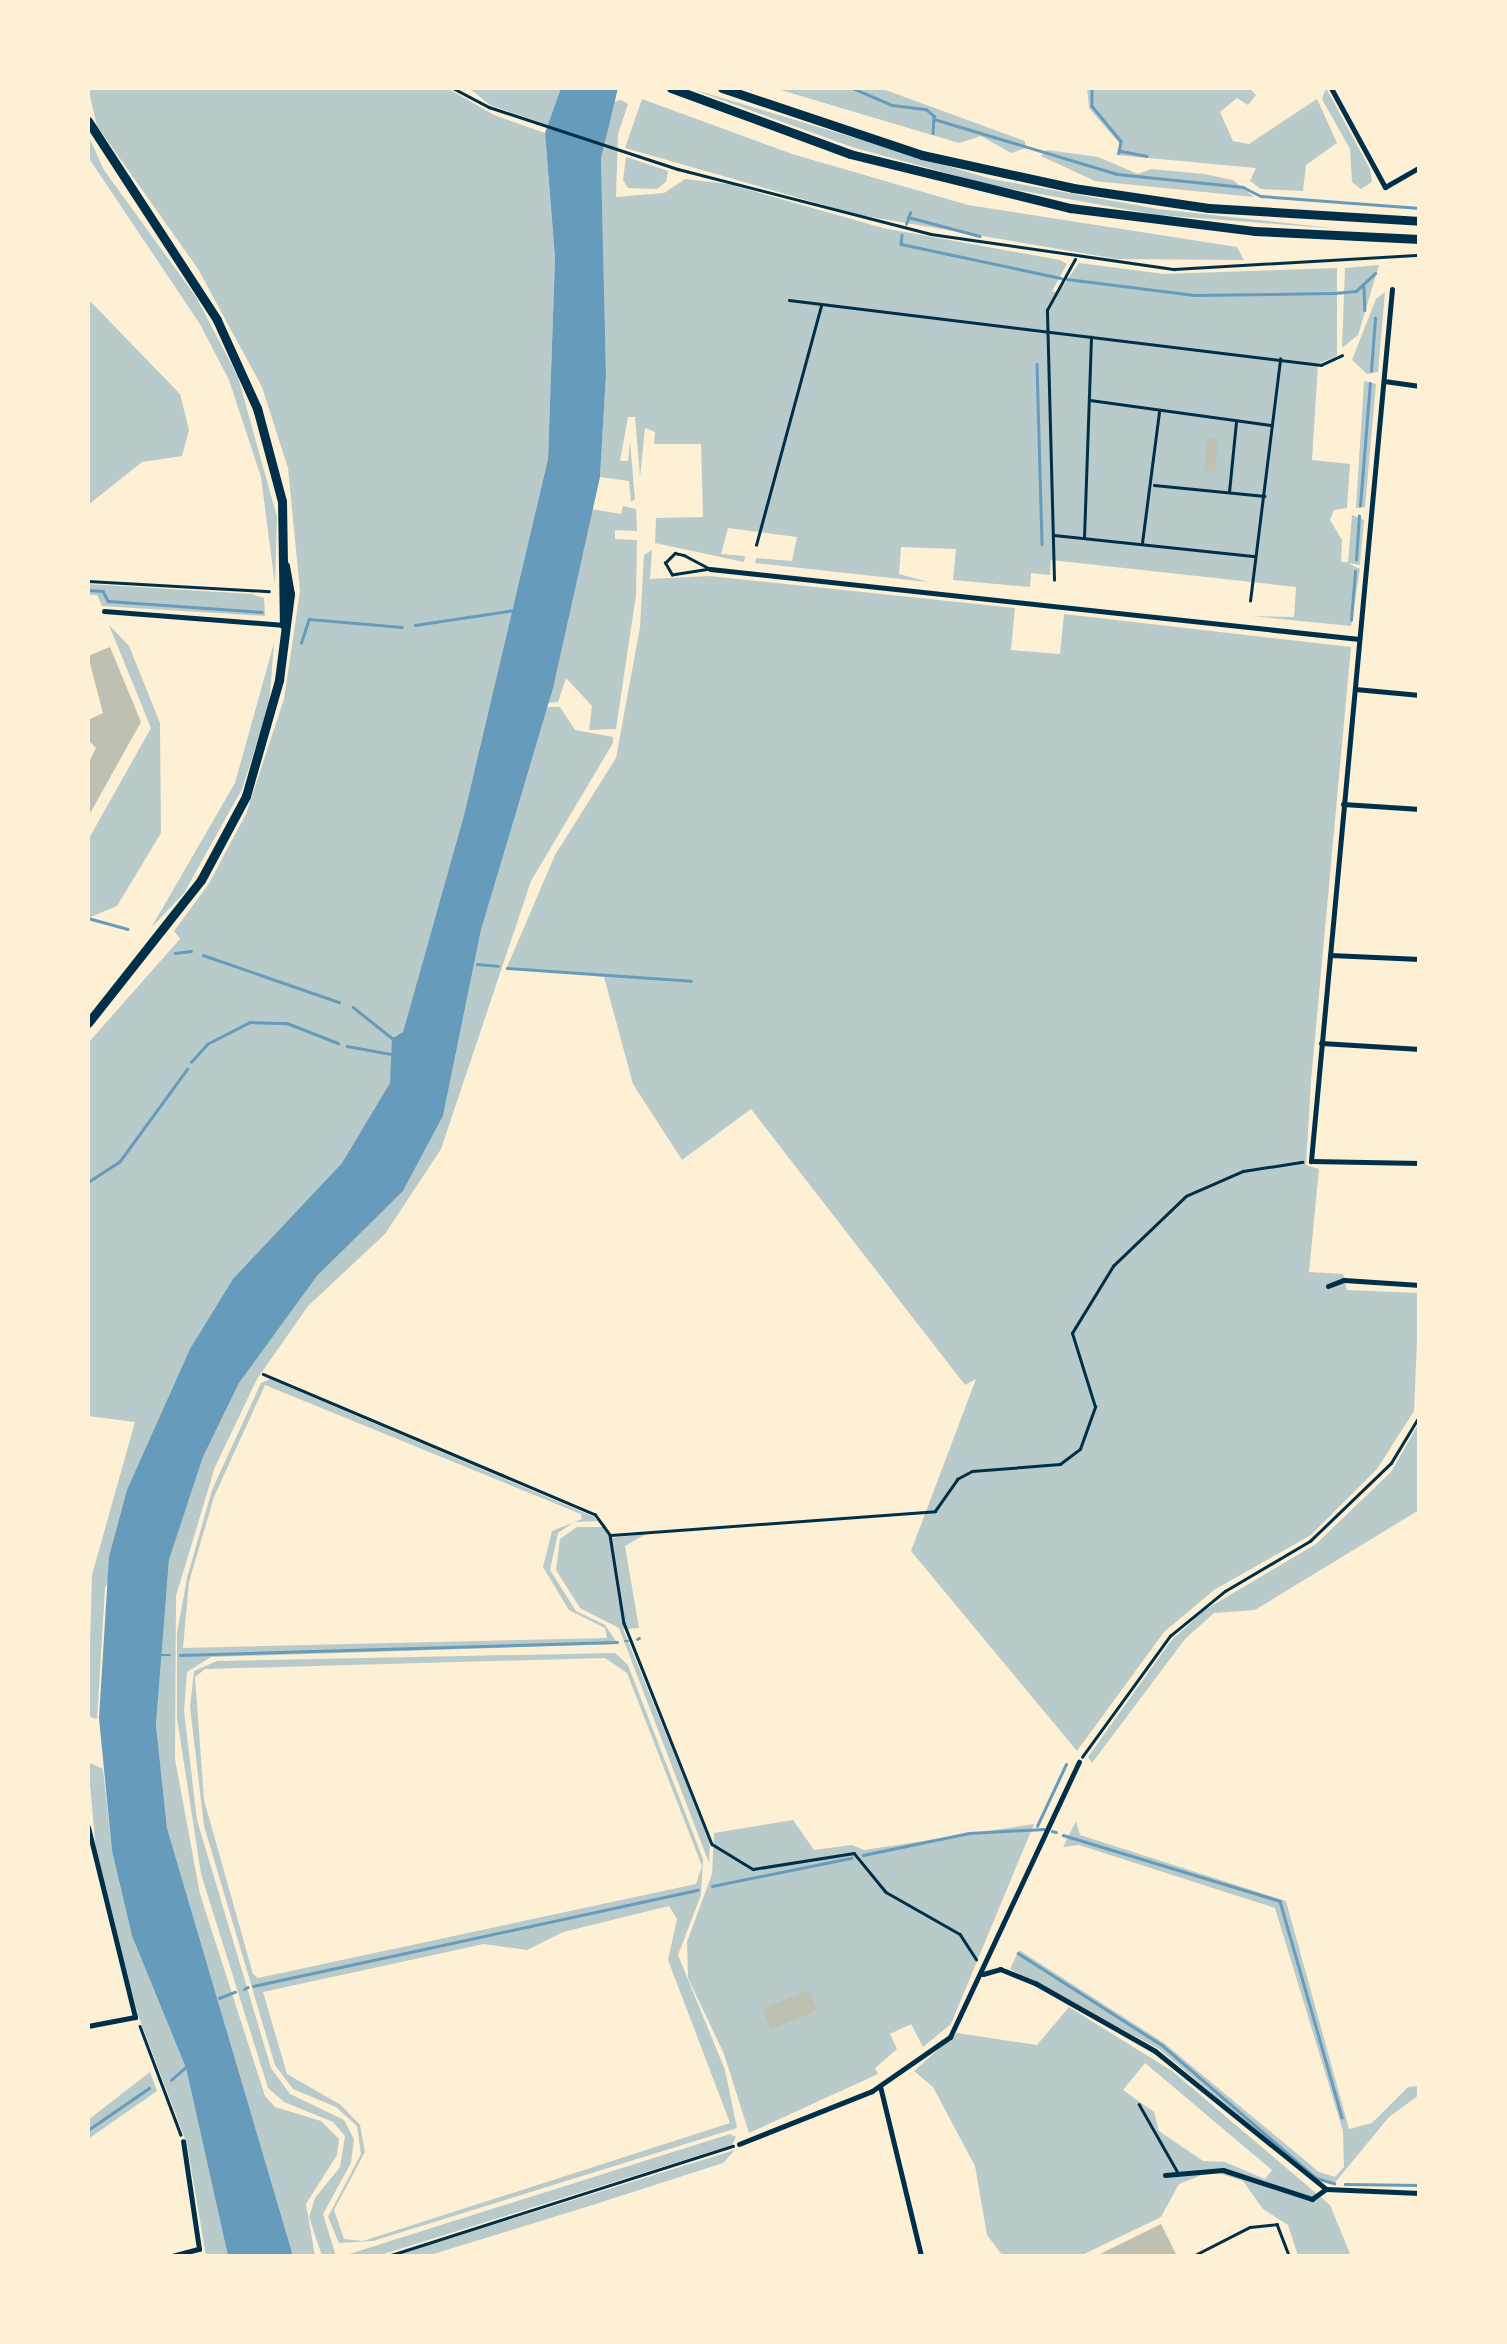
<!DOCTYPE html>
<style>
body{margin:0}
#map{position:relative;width:1507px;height:2344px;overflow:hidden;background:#fdf0d5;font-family:Quicksand,sans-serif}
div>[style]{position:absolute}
.green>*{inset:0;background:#b9caca}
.water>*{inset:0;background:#669bbc}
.stream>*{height:2.5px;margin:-1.25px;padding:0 1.25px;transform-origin:1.25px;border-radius:1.25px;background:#669bbc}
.building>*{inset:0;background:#bec0b2;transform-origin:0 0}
.path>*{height:2.5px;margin:-1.25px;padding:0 1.25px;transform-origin:1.25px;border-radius:1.25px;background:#003049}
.service>*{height:2.5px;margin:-1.25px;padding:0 1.25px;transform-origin:1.25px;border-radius:1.25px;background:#003049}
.minor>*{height:5px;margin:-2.5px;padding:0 2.5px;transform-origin:2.5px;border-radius:2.5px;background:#003049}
.primary>*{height:9px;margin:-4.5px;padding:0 4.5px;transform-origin:4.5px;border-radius:4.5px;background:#003049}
.trunk>*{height:9px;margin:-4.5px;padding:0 4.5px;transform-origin:4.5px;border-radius:4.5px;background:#003049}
span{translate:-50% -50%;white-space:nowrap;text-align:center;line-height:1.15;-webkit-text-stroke:8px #fdf0d5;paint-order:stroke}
.frame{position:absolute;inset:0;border:90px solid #fdf0d5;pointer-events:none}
</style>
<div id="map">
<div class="green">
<div style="clip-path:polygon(88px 88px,447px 88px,494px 115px,545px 133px,555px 258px,548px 459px,464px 815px,403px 1032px,394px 1036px,390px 1084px,342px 1163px,289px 1221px,105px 1588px,97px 1719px,88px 1716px,92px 1575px,135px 1422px,88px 1416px,88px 1043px,180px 939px,174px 931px,208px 885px,246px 814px,284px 699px,300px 591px,288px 468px,262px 387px,198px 269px,97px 126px)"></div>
<div style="clip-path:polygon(469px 88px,561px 88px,548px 125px,490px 105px)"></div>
<div style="clip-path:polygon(689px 88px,991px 179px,1158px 209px,1340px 229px,1158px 215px,990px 185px,852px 147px)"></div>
<div style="clip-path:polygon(774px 88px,880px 88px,1025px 141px,1026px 148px,1011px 153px,981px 136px,959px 143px)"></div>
<div style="clip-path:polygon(1087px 88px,1249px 88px,1256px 95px,1248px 105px,1237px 98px,1220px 112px,1233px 141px,1249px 144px,1317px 99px,1337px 143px,1306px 165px,1303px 191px,1261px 189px,1250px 181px,1256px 168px,1116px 155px,1120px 144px,1089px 108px)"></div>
<div style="clip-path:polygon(1326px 88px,1370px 169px,1372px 182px,1361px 189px,1352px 182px,1350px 149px,1322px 99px)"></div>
<div style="clip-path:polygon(642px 99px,792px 154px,968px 205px,1237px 247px,1244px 260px,1117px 259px,859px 215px,625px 148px)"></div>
<div style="clip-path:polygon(621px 100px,628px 104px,618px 134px,616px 197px,664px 193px,685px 179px,728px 184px,883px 228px,1060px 260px,1067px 264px,1052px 291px,1058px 293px,1079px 263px,1164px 274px,1337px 268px,1337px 356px,1318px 364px,1312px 460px,1350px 464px,1347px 508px,1334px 510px,1330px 520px,1342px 540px,1341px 562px,1348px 562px,1352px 515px,1364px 520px,1360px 565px,1348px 563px,1360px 569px,1351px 626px,1251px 616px,1294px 617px,1296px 587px,1051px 560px,1050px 575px,1031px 573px,1030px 587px,953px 580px,956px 549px,901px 547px,899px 574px,928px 582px,755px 563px,756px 558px,792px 561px,797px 537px,728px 528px,721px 554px,745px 556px,744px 562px,655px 543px,656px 518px,703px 517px,701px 444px,654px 444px,655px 432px,645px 428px,640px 477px,635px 417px,628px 417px,620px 461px,628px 461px,630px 442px,635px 499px,631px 502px,629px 481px,600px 477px,606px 374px,601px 158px,612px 102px)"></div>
<div style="clip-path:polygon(88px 135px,104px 170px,196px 297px,238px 377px,277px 517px,275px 585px,261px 477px,229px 380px,200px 324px,88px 157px)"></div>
<div style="clip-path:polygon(1047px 150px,1098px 157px,1138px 174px,1151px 169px,1204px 174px,1233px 180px,1254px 197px,1095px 181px,1041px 156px)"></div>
<div style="clip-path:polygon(626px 157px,668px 171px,666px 182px,657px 189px,628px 188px,623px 180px)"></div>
<div style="clip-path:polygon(1379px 265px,1358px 335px,1342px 348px,1345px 268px)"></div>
<div style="clip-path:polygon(1385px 292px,1378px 372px,1367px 374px,1352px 360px,1376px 299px)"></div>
<div style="clip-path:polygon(88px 299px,180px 394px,189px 430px,182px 456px,142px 462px,88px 505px)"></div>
<div style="clip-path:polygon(1364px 381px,1376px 384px,1365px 507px,1356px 508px)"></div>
<div style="clip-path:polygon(623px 506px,636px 509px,637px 531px,615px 530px,615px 539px,637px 540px,636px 595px,616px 729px,589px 730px,592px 706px,566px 678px,558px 702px,547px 703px,591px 509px,621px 514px)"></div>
<div style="clip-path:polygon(652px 550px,650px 579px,709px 576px,1015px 608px,1011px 650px,1060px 654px,1064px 614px,1351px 647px,1311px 1081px,1306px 1165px,1319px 1169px,1309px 1272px,1343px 1274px,1347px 1290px,1419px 1293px,1414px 1411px,1377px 1469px,1311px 1535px,1214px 1590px,1164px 1632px,1077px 1751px,911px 1551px,976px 1379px,965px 1385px,751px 1109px,682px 1160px,633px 1084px,604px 977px,507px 967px,555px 855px,616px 758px,640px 627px,644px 555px)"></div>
<div style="clip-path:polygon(88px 584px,252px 594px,264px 598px,265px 616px,102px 606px,97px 595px,88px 595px)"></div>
<div style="clip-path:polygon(109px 625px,129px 646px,160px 723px,161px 833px,117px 906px,88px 918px,88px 840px,151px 728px)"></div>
<div style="clip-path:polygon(274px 643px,269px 705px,242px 789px,184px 893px,151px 928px,235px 783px)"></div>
<div style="clip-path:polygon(546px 707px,560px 707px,575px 730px,613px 737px,613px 743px,531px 881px,441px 1149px,385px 1234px,308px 1306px,257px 1379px,215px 1467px,176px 1596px,175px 1759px,200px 1894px,265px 2096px,275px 2107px,321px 2121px,339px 2139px,337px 2155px,306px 2204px,315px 2256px,293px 2256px,167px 1828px,156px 1725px,169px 1560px,203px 1457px,239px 1383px,317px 1276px,403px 1191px,443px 1116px,481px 930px)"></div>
<div style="clip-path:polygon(evenodd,270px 1379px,594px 1517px,598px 1521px,574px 1522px,558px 1533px,550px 1570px,576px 1611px,605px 1625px,618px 1644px,211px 1657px,187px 1672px,184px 1711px,197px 1820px,271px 2068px,290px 2094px,344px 2120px,354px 2139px,351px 2163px,323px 2214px,336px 2256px,322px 2256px,309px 2217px,315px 2198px,340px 2167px,345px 2136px,333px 2122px,284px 2102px,268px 2088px,201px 1874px,177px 1718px,177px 1633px,187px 1578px,212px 1490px,261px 1383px,270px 1379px,265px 1385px,581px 1514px,582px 1519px,552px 1531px,543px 1567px,569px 1610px,605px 1628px,607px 1638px,183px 1648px,189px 1582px,214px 1497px,265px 1385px)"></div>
<div style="clip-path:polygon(1419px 1423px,1419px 1510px,1255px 1610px,1214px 1613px,1185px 1639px,1092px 1763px,1088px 1757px,1170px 1642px,1203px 1611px,1316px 1544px,1391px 1472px)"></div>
<div style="clip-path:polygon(577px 1527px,603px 1527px,610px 1538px,646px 1534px,625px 1546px,639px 1628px,623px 1629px,710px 1842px,709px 1863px,619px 1628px,580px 1608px,556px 1570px,560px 1539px)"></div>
<div style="clip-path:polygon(evenodd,615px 1653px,628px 1665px,703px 1859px,701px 1895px,678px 1955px,725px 2070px,737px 2128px,373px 2241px,339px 2243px,328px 2217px,361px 2154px,357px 2126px,336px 2107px,293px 2089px,275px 2065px,204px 1826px,190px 1707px,194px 1671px,217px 1661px,615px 1653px,605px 1658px,627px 1673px,702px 1866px,696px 1884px,258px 1978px,253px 1974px,204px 1800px,195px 1677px,205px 1669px,605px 1658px,615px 1653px,669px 1906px,677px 1919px,668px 1960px,730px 2123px,363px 2241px,344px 2239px,334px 2210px,365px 2152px,360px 2125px,341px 2105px,287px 2074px,263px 1992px,484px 1944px,527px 1950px,563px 1932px,669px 1906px)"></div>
<div style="clip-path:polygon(88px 1762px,103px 1769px,112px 1851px,132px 1936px,186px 2068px,228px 2256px,206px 2256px,187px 2144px,138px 2015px,97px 1863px)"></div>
<div style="clip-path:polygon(793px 1820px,814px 1850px,852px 1845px,864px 1850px,1034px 1824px,951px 2024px,923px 2047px,911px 2024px,890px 2034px,897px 2049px,875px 2068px,878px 2074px,749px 2133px,724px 2054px,688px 1978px,687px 1942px,712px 1874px,714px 1833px)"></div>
<div style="clip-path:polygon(1076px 1821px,1080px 1835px,1286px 1901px,1349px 2129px,1372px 2123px,1408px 2087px,1419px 2086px,1419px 2095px,1389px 2117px,1333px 2185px,1315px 2179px,1159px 2049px,1010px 1969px,1019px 1950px,1164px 2043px,1319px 2172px,1335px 2177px,1344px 2167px,1343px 2131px,1275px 1908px,1079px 1845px,1063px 1847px)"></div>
<div style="clip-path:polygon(evenodd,1069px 2007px,1172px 2071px,1303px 2182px,1330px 2205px,1351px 2256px,1298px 2256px,1288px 2225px,1263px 2209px,1243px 2181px,1212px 2171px,1179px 2184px,1161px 2217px,1080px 2256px,1003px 2256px,987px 2235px,975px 2166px,933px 2087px,914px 2071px,957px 2033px,1037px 2045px,1069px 2007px,1145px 2063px,1272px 2170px,1265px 2179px,1225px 2162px,1203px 2161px,1159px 2131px,1154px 2112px,1123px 2090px,1145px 2063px)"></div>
<div style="clip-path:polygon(150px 2072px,157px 2091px,88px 2139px,88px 2120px)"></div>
<div style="clip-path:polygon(730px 2134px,736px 2137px,732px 2145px,377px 2256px,343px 2256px)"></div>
<div style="clip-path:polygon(735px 2150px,723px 2163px,580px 2209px,427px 2256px,393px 2256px)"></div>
</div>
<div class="water">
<div style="clip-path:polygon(561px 88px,618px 88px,601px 158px,606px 374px,600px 477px,553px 688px,481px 930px,443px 1116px,403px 1191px,317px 1276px,239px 1383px,203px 1457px,169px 1560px,156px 1725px,167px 1828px,293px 2256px,228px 2256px,186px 2068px,132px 1936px,112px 1851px,99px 1718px,109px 1557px,127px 1490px,190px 1349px,233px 1279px,342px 1163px,390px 1083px,392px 1038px,403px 1032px,464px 815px,548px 459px,555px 258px,545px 133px)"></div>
</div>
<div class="stream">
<div style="left:852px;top:88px;width:43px;rotate:23deg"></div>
<div style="left:892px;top:105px;width:34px;rotate:7deg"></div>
<div style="left:926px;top:109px;width:11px;rotate:41deg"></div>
<div style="left:934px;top:116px;width:17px;rotate:93deg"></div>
<div style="left:1092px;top:88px;width:18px;rotate:90deg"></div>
<div style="left:1092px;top:106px;width:45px;rotate:50.4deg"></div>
<div style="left:1121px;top:141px;width:12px;rotate:99deg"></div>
<div style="left:934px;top:119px;width:191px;rotate:16.7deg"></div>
<div style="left:1117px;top:174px;width:127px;rotate:5.9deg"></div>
<div style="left:1243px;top:187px;width:20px;rotate:27deg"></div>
<div style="left:1261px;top:196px;width:159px;rotate:4.3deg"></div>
<div style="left:1121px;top:151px;width:26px;rotate:11deg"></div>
<div style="left:908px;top:217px;width:74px;rotate:14.8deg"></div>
<div style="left:906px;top:224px;width:12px;rotate:-70deg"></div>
<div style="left:902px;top:235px;width:9px;rotate:96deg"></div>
<div style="left:901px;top:244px;width:164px;rotate:12deg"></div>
<div style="left:1067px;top:279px;width:128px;rotate:7.2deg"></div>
<div style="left:1194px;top:295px;width:140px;rotate:-0.8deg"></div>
<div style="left:1334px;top:293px;width:22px;rotate:-5deg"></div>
<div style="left:1356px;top:291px;width:26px;rotate:-43deg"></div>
<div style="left:1364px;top:287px;width:23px;rotate:88deg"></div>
<div style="left:1037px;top:364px;width:180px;rotate:88.4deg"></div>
<div style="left:1371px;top:371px;width:53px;rotate:-85.7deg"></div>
<div style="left:1360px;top:506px;width:123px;rotate:-85.4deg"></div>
<div style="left:1356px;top:560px;width:44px;rotate:-86.1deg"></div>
<div style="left:88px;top:590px;width:15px;rotate:4deg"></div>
<div style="left:103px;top:591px;width:11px;rotate:63deg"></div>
<div style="left:108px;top:601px;width:154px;rotate:4.1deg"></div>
<div style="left:1351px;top:620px;width:49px;rotate:-85.3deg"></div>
<div style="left:415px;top:625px;width:100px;rotate:-8.6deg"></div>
<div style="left:301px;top:643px;width:25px;rotate:-72deg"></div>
<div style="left:309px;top:619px;width:93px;rotate:4.9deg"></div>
<div style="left:88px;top:918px;width:41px;rotate:15.4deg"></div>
<div style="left:175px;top:953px;width:16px;rotate:-7deg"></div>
<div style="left:203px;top:955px;width:144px;rotate:19.1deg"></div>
<div style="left:477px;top:964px;width:21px;rotate:5deg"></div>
<div style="left:507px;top:968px;width:184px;rotate:4deg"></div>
<div style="left:353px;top:1007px;width:50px;rotate:38.5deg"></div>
<div style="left:347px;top:1046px;width:45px;rotate:10.3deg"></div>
<div style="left:191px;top:1062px;width:24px;rotate:-48deg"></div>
<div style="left:207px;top:1044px;width:48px;rotate:-27.1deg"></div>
<div style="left:250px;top:1022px;width:37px;rotate:2deg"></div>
<div style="left:287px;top:1023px;width:55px;rotate:21.4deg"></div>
<div style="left:88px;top:1182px;width:38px;rotate:-33deg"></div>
<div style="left:120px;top:1161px;width:114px;rotate:-53.9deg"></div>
<div style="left:637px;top:1639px;width:2px;rotate:-27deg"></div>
<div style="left:625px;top:1641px;width:3px"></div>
<div style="left:159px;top:1655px;width:11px"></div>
<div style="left:180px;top:1655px;width:437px;rotate:-1.7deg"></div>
<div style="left:1037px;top:1826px;width:68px;rotate:-64.9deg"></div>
<div style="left:1052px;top:1831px;width:4px;rotate:14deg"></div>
<div style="left:1063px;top:1835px;width:227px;rotate:16.9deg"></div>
<div style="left:1280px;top:1901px;width:225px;rotate:74deg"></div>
<div style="left:863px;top:1855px;width:108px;rotate:-11.7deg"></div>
<div style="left:969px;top:1833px;width:75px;rotate:-3.1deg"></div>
<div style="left:712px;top:1886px;width:142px;rotate:-11.4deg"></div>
<div style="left:1018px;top:1953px;width:171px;rotate:32.6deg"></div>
<div style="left:1162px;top:2045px;width:203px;rotate:40.8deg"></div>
<div style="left:1316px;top:2178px;width:19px;rotate:16deg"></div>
<div style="left:253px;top:1986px;width:455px;rotate:-12.2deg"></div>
<div style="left:244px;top:1989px;width:4px;rotate:-27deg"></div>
<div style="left:219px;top:1998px;width:17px;rotate:-21deg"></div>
<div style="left:171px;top:2080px;width:20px;rotate:-41deg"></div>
<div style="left:88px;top:2130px;width:74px;rotate:-34.5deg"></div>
<div style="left:1345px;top:2184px;width:75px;rotate:0.8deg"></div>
<div style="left:766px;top:2256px;width:3px;rotate:-18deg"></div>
</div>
<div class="building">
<div style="left:1207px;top:438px;width:11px;height:33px;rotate:5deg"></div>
<div style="clip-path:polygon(110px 647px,141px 722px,88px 817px,88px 764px,96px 748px,88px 740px,88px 720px,103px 713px,88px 656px)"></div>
<div style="left:809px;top:1990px;width:22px;height:50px;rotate:68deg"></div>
<div style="clip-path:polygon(1161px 2224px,1177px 2256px,1096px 2256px)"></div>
</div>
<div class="path">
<div style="left:453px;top:88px;width:41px;rotate:27.8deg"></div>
<div style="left:489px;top:107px;width:199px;rotate:18.2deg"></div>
<div style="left:678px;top:169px;width:261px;rotate:14.4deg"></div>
<div style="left:931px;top:234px;width:246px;rotate:8.2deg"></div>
<div style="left:1174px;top:269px;width:246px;rotate:-3.3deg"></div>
<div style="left:789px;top:300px;width:536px;rotate:6.97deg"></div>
<div style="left:1321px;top:365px;width:23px;rotate:-25deg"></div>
<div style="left:1090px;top:400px;width:182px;rotate:7.9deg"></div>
<div style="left:1154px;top:485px;width:111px;rotate:5.7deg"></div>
<div style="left:1229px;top:492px;width:70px;rotate:-84.3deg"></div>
<div style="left:1054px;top:535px;width:202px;rotate:6deg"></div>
<div style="left:1084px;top:538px;width:201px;rotate:-88deg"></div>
<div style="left:1142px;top:543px;width:132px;rotate:-82.6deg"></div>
<div style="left:756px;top:545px;width:249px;rotate:-74.8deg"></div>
<div style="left:1054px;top:580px;width:270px;rotate:-91.5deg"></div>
<div style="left:1047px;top:310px;width:58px;rotate:-61.2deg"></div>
<div style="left:88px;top:581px;width:181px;rotate:3.2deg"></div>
<div style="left:1250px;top:601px;width:244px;rotate:-82.9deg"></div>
<div style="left:263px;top:1374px;width:360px;rotate:22.9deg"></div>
<div style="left:595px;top:1514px;width:26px;rotate:54deg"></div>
<div style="left:610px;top:1535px;width:89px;rotate:81deg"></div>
<div style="left:624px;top:1623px;width:238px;rotate:68.3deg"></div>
<div style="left:712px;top:1844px;width:48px;rotate:31.4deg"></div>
<div style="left:753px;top:1869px;width:102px;rotate:-9deg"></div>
<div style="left:854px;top:1853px;width:50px;rotate:50.6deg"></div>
<div style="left:886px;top:1892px;width:85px;rotate:29.6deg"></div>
<div style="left:960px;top:1934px;width:30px;rotate:57deg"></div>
<div style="left:611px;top:1535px;width:325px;rotate:-4.2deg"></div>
<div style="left:935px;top:1511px;width:39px;rotate:-55deg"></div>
<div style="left:957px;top:1479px;width:17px;rotate:-28deg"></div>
<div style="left:972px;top:1471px;width:88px;rotate:-4.5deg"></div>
<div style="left:1060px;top:1464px;width:25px;rotate:-37deg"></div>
<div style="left:1080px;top:1449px;width:45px;rotate:-70.3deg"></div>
<div style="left:1095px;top:1407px;width:77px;rotate:-107.3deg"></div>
<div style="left:1072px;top:1333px;width:79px;rotate:-58.5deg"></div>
<div style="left:1113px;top:1266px;width:101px;rotate:-43.8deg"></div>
<div style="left:1186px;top:1196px;width:62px;rotate:-23.7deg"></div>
<div style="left:1243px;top:1171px;width:60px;rotate:-8.7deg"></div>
<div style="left:1082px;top:1757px;width:150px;rotate:-54deg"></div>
<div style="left:1170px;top:1636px;width:71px;rotate:-39.3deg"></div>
<div style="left:1225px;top:1591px;width:99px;rotate:-30.5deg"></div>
<div style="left:1310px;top:1541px;width:112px;rotate:-43.9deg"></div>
<div style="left:1391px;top:1463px;width:56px;rotate:-58.9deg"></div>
<div style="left:140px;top:2026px;width:116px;rotate:69.4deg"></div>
<div style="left:388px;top:2256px;width:362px;rotate:-17.7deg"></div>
</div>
<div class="service">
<div style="left:675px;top:553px;width:9px;rotate:13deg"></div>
<div style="left:684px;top:555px;width:30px;rotate:28deg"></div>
<div style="left:710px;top:569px;width:38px;rotate:171deg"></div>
<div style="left:672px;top:575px;width:14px;rotate:-120deg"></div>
<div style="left:665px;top:563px;width:14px;rotate:-45deg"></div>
<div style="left:1139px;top:2104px;width:77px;rotate:60.4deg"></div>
<div style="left:1193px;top:2256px;width:64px;rotate:-27deg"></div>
<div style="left:1250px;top:2227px;width:27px;rotate:-6deg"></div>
<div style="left:1277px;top:2224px;width:34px;rotate:69deg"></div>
</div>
<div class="minor">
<div style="left:1331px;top:88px;width:113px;rotate:61.4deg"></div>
<div style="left:1385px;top:187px;width:40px;rotate:-29.7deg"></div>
<div style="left:1392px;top:289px;width:876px;rotate:95.31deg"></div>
<div style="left:1311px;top:1161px;width:109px;rotate:1.1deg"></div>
<div style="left:1384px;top:381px;width:36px;rotate:8deg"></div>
<div style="left:710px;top:569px;width:653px;rotate:6.16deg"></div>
<div style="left:104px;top:611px;width:181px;rotate:4.4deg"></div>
<div style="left:1355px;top:689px;width:65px;rotate:5.3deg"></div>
<div style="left:1343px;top:804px;width:77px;rotate:3.7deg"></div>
<div style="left:1330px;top:955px;width:90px;rotate:2.5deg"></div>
<div style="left:1321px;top:1043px;width:99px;rotate:3.5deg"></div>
<div style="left:1328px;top:1286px;width:17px;rotate:-21deg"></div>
<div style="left:1344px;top:1280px;width:76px;rotate:3.8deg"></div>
<div style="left:88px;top:1827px;width:196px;rotate:76.1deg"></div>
<div style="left:135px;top:2017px;width:48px;rotate:169.2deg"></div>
<div style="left:983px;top:1974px;width:18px;rotate:-16deg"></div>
<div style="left:1000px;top:1969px;width:38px;rotate:22deg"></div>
<div style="left:1035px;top:1983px;width:138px;rotate:29.5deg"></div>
<div style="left:1155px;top:2051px;width:220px;rotate:38.9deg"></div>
<div style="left:1326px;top:2189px;width:94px;rotate:2.4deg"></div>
<div style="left:880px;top:2086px;width:175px;rotate:76.4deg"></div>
<div style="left:739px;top:2144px;width:143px;rotate:-21.7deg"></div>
<div style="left:872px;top:2091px;width:95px;rotate:-34.7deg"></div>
<div style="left:950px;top:2037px;width:304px;rotate:-64.9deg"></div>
<div style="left:1165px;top:2175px;width:58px;rotate:-4.9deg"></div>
<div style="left:1223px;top:2170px;width:94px;rotate:18deg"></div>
<div style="left:1312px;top:2199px;width:17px;rotate:-36deg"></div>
<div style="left:172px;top:2256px;width:28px;rotate:-15deg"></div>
<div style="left:199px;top:2249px;width:109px;rotate:-98.4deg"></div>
</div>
<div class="primary">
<div style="left:88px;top:121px;width:237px;rotate:57deg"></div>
<div style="left:217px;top:320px;width:97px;rotate:65.6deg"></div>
<div style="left:257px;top:408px;width:96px;rotate:75deg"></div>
<div style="left:282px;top:501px;width:124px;rotate:89.1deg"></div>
<div style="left:88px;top:1023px;width:182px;rotate:-51.7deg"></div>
<div style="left:201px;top:880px;width:95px;rotate:-61.8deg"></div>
<div style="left:246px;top:796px;width:121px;rotate:-74.1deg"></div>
<div style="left:279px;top:680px;width:87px;rotate:-82.7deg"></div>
<div style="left:290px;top:594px;width:29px;rotate:-100deg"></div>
</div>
<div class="trunk">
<div style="left:671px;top:88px;width:191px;rotate:20.2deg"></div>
<div style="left:850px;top:154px;width:227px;rotate:13.8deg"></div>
<div style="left:1070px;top:208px;width:185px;rotate:7.1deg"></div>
<div style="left:1254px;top:231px;width:166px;rotate:2.8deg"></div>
<div style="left:722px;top:88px;width:211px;rotate:18.5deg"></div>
<div style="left:922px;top:155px;width:155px;rotate:12.3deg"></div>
<div style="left:1073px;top:188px;width:137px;rotate:8.4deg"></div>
<div style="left:1209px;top:208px;width:211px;rotate:3.5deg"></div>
</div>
<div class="frame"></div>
</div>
